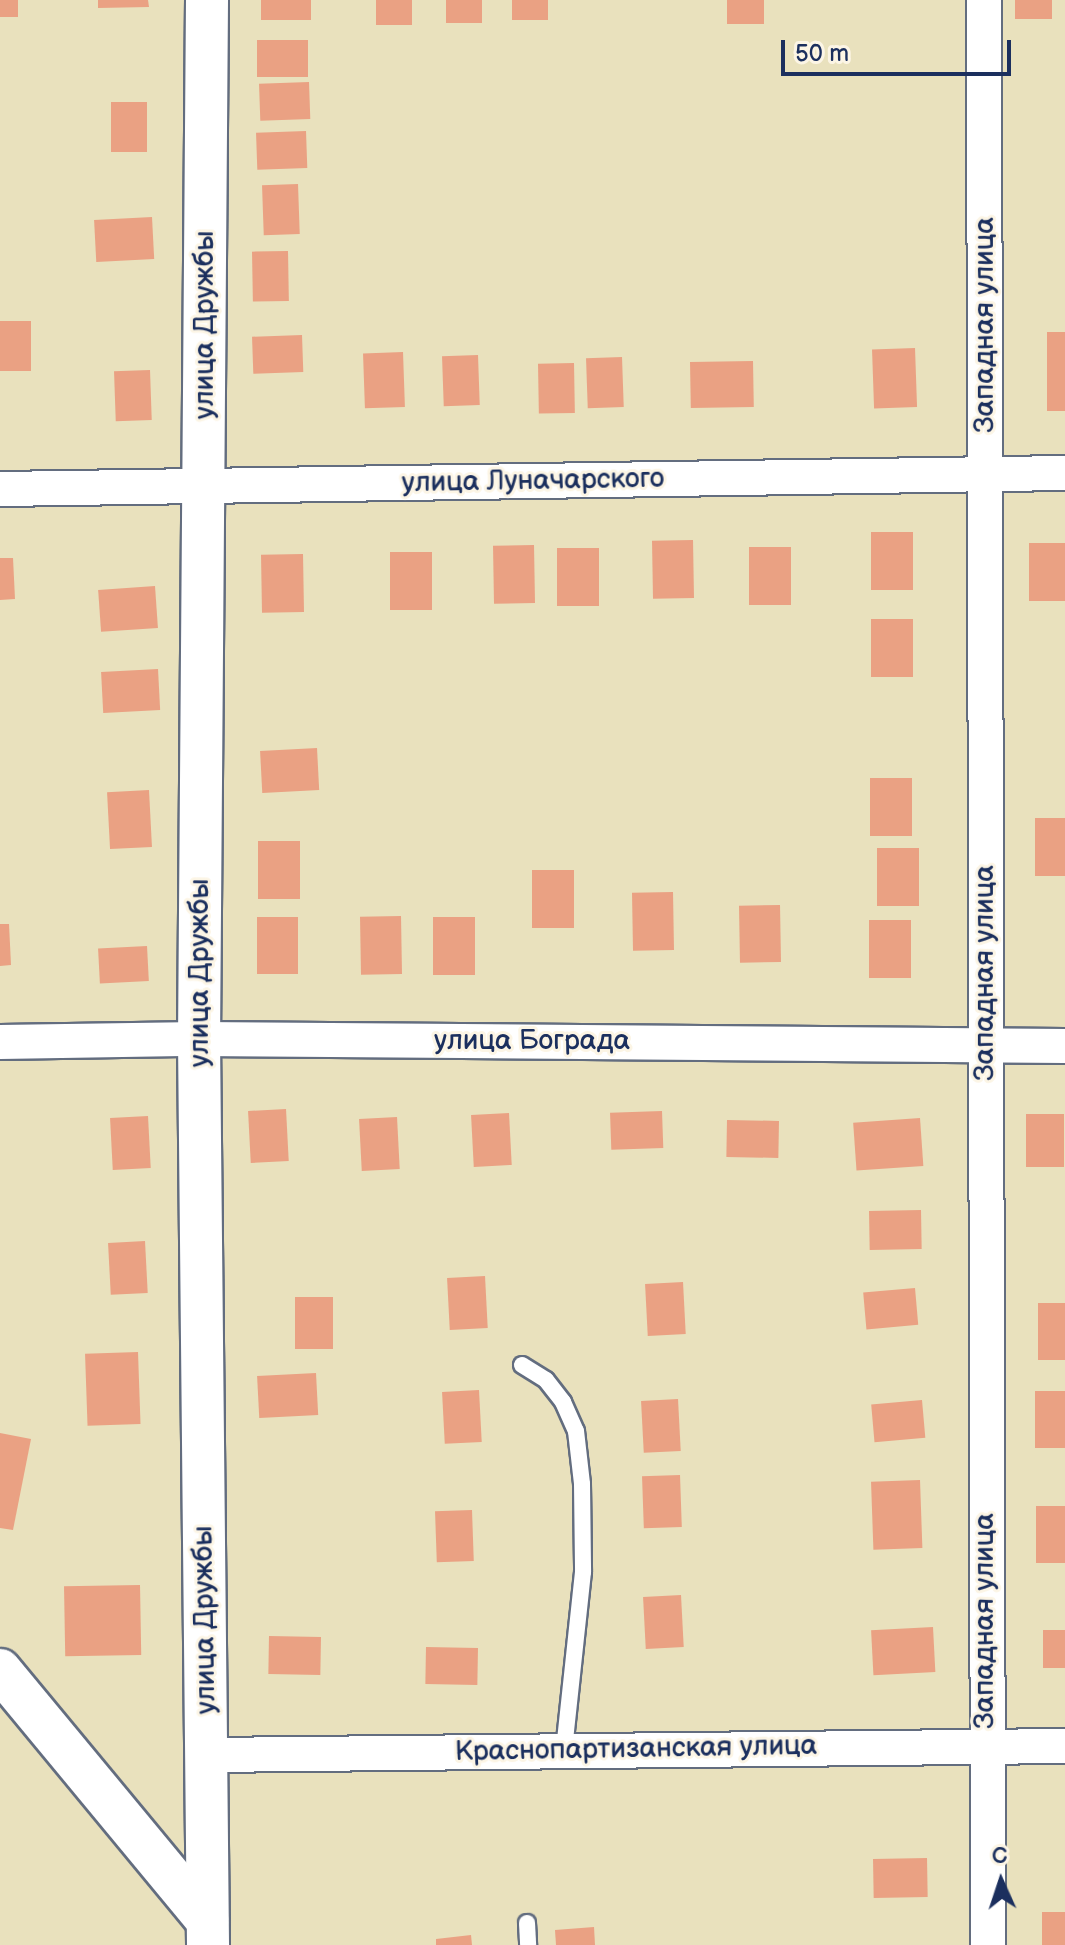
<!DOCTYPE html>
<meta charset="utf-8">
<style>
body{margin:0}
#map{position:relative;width:1065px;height:1945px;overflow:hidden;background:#e9e1bd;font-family:"Balsamiq Sans",sans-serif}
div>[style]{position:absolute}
.building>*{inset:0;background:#eaa183;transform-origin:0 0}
.roads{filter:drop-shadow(2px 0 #636d7f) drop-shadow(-2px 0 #636d7f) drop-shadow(0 2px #636d7f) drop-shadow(0 -2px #636d7f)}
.service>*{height:16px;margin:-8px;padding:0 8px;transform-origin:8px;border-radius:8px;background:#fff}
.minor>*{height:34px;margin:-17px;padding:0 17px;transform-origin:17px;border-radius:17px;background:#fff}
.tertiary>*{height:42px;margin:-21px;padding:0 21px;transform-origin:21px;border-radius:21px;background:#fff}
span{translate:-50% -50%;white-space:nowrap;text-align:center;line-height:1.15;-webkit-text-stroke:6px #fcf5e5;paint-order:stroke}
.street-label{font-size:28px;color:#1b2f5e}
.north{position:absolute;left:961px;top:1841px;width:80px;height:80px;-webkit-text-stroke:6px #fcf5e5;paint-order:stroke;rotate:357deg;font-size:22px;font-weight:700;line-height:32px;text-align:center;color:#1b2f5e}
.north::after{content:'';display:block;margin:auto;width:28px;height:36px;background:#1b2f5e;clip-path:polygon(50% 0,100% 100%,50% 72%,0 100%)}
.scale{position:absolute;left:781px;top:40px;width:230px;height:36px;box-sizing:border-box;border:4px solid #1b2f5e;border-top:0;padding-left:10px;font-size:24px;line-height:28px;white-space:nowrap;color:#1b2f5e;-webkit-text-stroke:6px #fcf5e5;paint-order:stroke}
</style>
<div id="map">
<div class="building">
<div style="left:0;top:0;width:18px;height:17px"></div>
<div style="clip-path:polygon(98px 0,148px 0,149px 7px,98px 8px)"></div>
<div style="left:261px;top:0;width:50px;height:20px"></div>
<div style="left:376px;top:0;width:36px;height:25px"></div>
<div style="left:446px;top:0;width:36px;height:23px"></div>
<div style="left:512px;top:0;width:36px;height:20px"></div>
<div style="left:727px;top:0;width:37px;height:24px"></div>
<div style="left:1015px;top:0;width:37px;height:19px"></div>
<div style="left:257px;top:40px;width:51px;height:37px"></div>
<div style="left:309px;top:82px;width:37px;height:50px;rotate:88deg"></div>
<div style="left:111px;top:102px;width:36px;height:50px"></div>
<div style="left:306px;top:131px;width:37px;height:50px;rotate:88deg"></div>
<div style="left:298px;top:184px;width:50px;height:36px;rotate:88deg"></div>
<div style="left:152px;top:217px;width:42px;height:58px;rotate:87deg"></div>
<div style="left:288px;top:251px;width:50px;height:36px;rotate:89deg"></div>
<div style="left:0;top:321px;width:31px;height:50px"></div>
<div style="left:1065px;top:332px;width:79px;height:18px;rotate:90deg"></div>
<div style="left:302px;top:335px;width:37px;height:50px;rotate:88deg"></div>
<div style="left:915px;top:348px;width:59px;height:43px;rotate:88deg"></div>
<div style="left:403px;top:352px;width:55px;height:40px;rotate:88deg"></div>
<div style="left:478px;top:355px;width:50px;height:36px;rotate:88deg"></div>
<div style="left:622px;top:357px;width:50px;height:36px;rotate:88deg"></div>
<div style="left:753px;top:361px;width:46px;height:63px;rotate:89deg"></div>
<div style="left:574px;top:363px;width:50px;height:36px;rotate:89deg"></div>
<div style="left:150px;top:370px;width:50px;height:36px;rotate:88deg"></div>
<div style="left:871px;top:532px;width:42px;height:58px"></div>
<div style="left:693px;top:540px;width:58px;height:41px;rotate:89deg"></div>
<div style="left:1029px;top:543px;width:36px;height:58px"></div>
<div style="left:534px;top:545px;width:58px;height:41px;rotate:89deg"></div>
<div style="left:749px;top:547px;width:42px;height:58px"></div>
<div style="left:599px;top:548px;width:58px;height:42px;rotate:90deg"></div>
<div style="left:432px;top:552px;width:58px;height:42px;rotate:90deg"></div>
<div style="left:303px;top:554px;width:58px;height:42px;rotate:89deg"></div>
<div style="clip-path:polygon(0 558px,13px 558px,15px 599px,0 600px)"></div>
<div style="left:155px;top:586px;width:42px;height:57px;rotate:86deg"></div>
<div style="left:871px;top:619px;width:42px;height:58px"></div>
<div style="left:158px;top:669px;width:41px;height:57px;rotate:87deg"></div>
<div style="left:317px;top:748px;width:42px;height:57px;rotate:87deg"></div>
<div style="left:912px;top:778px;width:58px;height:42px;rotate:90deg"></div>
<div style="left:149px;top:790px;width:57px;height:42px;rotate:87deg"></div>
<div style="left:1065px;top:818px;width:58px;height:30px;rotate:90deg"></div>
<div style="left:300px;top:841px;width:58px;height:42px;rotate:90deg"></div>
<div style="left:877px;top:848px;width:42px;height:58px"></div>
<div style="left:532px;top:870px;width:42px;height:58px"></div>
<div style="left:673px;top:892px;width:58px;height:41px;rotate:89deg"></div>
<div style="left:780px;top:905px;width:57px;height:41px;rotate:89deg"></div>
<div style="left:401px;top:916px;width:58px;height:41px;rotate:89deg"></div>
<div style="left:257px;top:917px;width:41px;height:57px"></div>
<div style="left:475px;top:917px;width:58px;height:42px;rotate:90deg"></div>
<div style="left:869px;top:920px;width:42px;height:58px"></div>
<div style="clip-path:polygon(0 924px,9px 924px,11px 965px,0 966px)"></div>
<div style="left:147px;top:946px;width:35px;height:49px;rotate:87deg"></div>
<div style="left:286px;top:1109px;width:52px;height:38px;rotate:87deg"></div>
<div style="left:662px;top:1111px;width:37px;height:52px;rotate:88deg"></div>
<div style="left:509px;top:1113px;width:52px;height:38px;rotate:87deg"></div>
<div style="left:1026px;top:1114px;width:38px;height:53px"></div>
<div style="left:148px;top:1116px;width:52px;height:38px;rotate:87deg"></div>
<div style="left:397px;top:1117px;width:52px;height:38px;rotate:87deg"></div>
<div style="left:920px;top:1118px;width:48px;height:67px;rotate:86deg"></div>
<div style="left:727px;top:1120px;width:52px;height:37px;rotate:1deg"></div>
<div style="left:921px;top:1210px;width:39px;height:52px;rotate:89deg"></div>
<div style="left:145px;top:1241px;width:52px;height:37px;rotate:87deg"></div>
<div style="left:485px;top:1276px;width:52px;height:38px;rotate:87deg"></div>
<div style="left:683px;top:1282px;width:52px;height:38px;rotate:87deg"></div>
<div style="left:915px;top:1288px;width:37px;height:52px;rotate:85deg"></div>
<div style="left:295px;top:1297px;width:38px;height:52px"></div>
<div style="left:1065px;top:1303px;width:57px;height:27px;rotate:90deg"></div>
<div style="left:138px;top:1352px;width:72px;height:53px;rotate:88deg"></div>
<div style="left:316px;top:1373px;width:42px;height:59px;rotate:87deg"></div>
<div style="left:479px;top:1390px;width:52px;height:37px;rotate:87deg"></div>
<div style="left:1065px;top:1391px;width:57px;height:30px;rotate:90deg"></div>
<div style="left:678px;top:1399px;width:52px;height:37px;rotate:87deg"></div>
<div style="left:922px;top:1400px;width:38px;height:51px;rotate:85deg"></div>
<div style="clip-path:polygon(0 1433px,31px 1439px,13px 1530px,0 1528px)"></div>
<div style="left:680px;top:1475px;width:52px;height:38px;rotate:88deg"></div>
<div style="left:920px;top:1480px;width:68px;height:49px;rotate:88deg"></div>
<div style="left:1065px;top:1506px;width:57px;height:29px;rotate:90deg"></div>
<div style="left:472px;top:1510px;width:51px;height:37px;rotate:88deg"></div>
<div style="left:140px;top:1585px;width:70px;height:76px;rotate:89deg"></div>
<div style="left:681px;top:1595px;width:52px;height:38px;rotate:87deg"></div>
<div style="left:933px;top:1627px;width:45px;height:62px;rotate:87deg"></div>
<div style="left:1043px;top:1630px;width:22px;height:38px"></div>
<div style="left:269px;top:1636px;width:52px;height:38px;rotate:1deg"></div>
<div style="left:426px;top:1647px;width:52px;height:37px;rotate:1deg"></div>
<div style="left:927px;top:1858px;width:39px;height:54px;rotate:89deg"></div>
<div style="left:1065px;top:1912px;width:33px;height:23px;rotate:90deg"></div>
<div style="clip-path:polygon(594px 1927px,595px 1945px,556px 1945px,555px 1930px)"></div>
<div style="clip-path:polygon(471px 1935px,472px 1945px,436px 1945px,436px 1939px)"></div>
</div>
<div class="roads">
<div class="service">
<div style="left:522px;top:1365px;width:28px;rotate:32deg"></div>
<div style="left:546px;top:1380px;width:28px;rotate:52deg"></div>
<div style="left:563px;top:1402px;width:32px;rotate:66deg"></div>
<div style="left:576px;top:1431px;width:53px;rotate:83.5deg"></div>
<div style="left:582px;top:1484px;width:88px;rotate:89.3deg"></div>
<div style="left:583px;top:1572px;width:179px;rotate:96.1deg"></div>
<div style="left:527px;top:1923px;width:22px;rotate:87deg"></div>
</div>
<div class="minor">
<div style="left:984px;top:0;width:1945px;rotate:89.88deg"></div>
<div style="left:0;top:489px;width:1065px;rotate:-0.86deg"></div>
<div style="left:0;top:1042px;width:199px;rotate:-0.9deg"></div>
<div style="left:199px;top:1039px;width:866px;rotate:0.46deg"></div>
<div style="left:207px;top:1755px;width:858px;rotate:-0.6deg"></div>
</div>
<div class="tertiary">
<div style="left:207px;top:0;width:1039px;rotate:90.44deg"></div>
<div style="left:199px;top:1039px;width:906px;rotate:89.43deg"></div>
<div style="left:0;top:1670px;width:325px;rotate:50.4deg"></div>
</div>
</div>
<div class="street-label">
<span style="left:205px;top:325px;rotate:-90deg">улица Дружбы</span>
<span style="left:985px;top:325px;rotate:-90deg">Западная улица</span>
<span style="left:533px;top:481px;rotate:-1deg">улица Луначарского</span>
<span style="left:200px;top:973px;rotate:-90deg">улица Дружбы</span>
<span style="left:985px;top:973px;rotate:-90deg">Западная улица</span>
<span style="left:532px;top:1041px">улица Бограда</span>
<span style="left:205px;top:1620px;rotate:-91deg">улица Дружбы</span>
<span style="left:985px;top:1621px;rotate:-90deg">Западная улица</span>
<span style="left:636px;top:1749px;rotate:-1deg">Краснопартизанская улица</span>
</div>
<div class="north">С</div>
<div class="scale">50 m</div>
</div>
